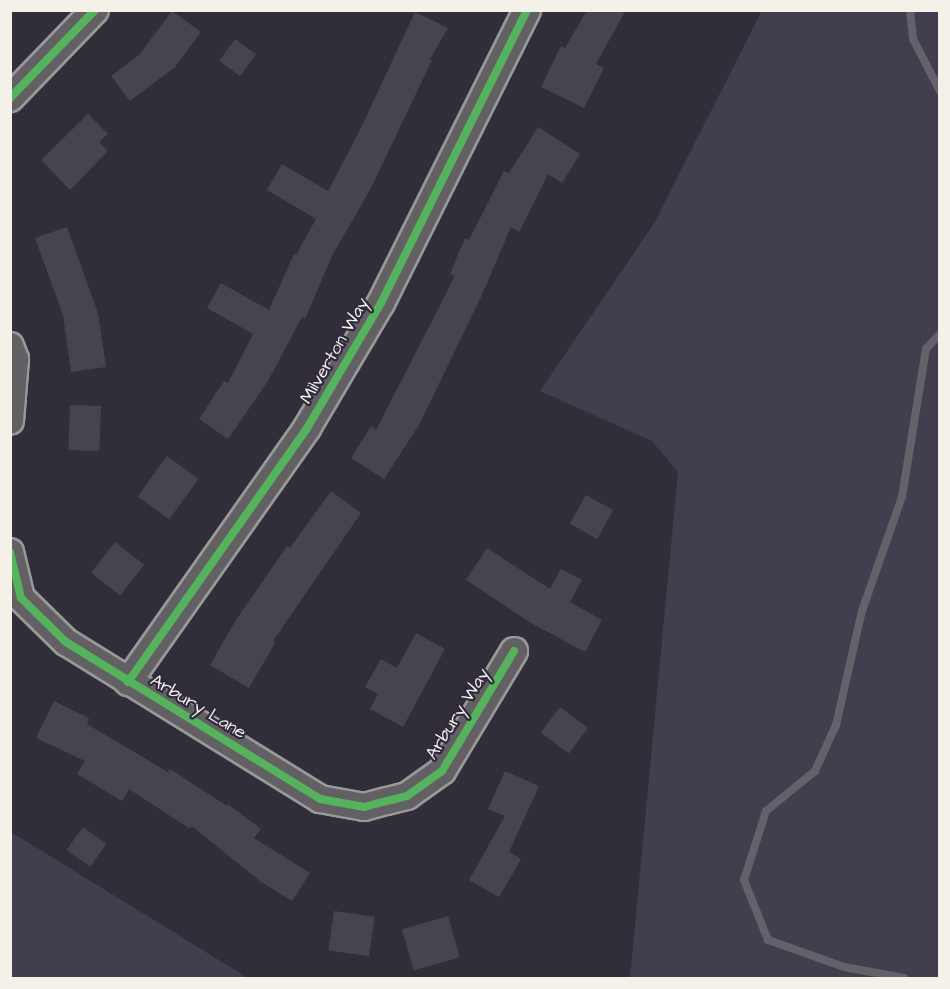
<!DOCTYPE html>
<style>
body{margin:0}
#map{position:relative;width:950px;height:989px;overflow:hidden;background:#312e39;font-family:"Architects Daughter",sans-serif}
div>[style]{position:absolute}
.green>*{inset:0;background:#423e4d}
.stream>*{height:8px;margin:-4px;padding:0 4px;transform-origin:4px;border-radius:4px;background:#65616b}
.building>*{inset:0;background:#46444c;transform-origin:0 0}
.roads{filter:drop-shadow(2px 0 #9a989b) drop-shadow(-2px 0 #9a989b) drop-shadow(0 2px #9a989b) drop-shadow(0 -2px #9a989b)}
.street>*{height:26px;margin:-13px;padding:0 13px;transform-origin:13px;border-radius:13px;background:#626063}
.cycleway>*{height:8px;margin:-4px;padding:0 4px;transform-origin:4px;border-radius:4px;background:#56b35d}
span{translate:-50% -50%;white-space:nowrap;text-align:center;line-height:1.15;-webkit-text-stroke:4.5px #2f2a3d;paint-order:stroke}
.street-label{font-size:18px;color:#f4f1e8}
.frame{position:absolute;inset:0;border:12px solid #f4f1e8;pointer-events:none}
</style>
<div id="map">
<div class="green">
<div style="clip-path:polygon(762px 10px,939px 11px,939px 978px,630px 978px,678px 472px,652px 441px,540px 391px,655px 222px)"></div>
<div style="clip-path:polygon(11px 832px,248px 978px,11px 978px)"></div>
</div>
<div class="stream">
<div style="left:910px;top:10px;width:29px;rotate:84deg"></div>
<div style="left:913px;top:39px;width:59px;rotate:62.6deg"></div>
<div style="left:904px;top:978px;width:61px;rotate:-169.6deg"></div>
<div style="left:844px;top:967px;width:81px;rotate:-160.4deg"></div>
<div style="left:768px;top:940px;width:65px;rotate:-111.8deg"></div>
<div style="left:744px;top:880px;width:72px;rotate:-72.3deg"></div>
<div style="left:766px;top:811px;width:63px;rotate:-39.2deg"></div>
<div style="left:815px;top:771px;width:51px;rotate:-65.5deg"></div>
<div style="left:836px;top:725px;width:117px;rotate:-77.2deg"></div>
<div style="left:862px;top:611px;width:121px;rotate:-70.7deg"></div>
<div style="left:902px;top:497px;width:150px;rotate:-80.8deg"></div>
<div style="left:926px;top:349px;width:21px;rotate:-47deg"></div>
</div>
<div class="building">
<div style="clip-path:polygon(587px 10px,626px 10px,596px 64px,604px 68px,584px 108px,541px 87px,561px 46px,565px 48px)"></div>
<div style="clip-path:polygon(172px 11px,201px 32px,175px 67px,130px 101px,111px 76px,139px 55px)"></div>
<div style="clip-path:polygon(415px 12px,448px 28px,430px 59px,432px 60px,371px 188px,332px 256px,305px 319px,302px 317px,268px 381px,228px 439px,199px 419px,224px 381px,228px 383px,253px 334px,207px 308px,221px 283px,269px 310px,294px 254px,296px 255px,316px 219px,267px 190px,282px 164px,328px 191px,359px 132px)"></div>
<div style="left:235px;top:39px;width:26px;height:27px;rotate:36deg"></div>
<div style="clip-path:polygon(88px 114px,108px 134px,99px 142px,108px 151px,70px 190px,41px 160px)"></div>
<div style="clip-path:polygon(538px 127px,580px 154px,562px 183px,548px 174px,519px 232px,511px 227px,481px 297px,419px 425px,384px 479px,351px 458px,371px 426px,376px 430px,455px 276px,450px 274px,465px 238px,469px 240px,504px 171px,509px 173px)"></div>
<div style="clip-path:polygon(67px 227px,98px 313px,106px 367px,71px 372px,63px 315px,35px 238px)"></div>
<div style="left:70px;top:405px;width:31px;height:45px;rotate:2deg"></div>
<div style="left:167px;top:456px;width:39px;height:50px;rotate:36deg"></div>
<div style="clip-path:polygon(331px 491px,361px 513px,273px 641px,275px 643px,249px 688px,210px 665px,236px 620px,287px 546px,290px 548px)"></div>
<div style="left:586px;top:495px;width:31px;height:33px;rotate:29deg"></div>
<div style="left:115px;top:542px;width:37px;height:39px;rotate:38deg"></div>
<div style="clip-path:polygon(487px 548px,550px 589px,561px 569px,582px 580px,570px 602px,602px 620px,585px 652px,531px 623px,466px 580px)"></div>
<div style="clip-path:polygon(416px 633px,445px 649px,403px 727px,370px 709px,378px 694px,365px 687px,381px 659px,397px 668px)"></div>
<div style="clip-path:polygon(54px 701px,89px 718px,87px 724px,168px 772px,170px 769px,227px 806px,228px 804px,261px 829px,254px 838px,310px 873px,292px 901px,261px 882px,192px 826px,190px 829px,129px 789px,122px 801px,77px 774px,85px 761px,36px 738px)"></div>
<div style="left:560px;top:707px;width:35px;height:32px;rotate:37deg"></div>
<div style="clip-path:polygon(505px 771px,539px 786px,509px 852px,521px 859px,499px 897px,469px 880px,505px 816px,488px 809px)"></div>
<div style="left:83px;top:827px;width:29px;height:28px;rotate:36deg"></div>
<div style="left:334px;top:911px;width:41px;height:40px;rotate:8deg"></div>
<div style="left:448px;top:916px;width:43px;height:48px;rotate:74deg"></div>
</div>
<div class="roads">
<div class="street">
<div style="left:10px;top:98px;width:122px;rotate:-46deg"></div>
<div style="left:10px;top:346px;width:14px;rotate:69deg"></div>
<div style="left:15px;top:359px;width:62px;rotate:94.6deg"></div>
<div style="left:10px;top:552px;width:47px;rotate:76.6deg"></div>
<div style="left:21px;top:598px;width:63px;rotate:44.4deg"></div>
<div style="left:66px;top:642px;width:299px;rotate:31.7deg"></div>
<div style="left:320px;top:799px;width:45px;rotate:10.3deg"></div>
<div style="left:364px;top:807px;width:24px;rotate:-15deg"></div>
<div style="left:387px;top:801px;width:21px;rotate:-14deg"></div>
<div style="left:407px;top:796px;width:43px;rotate:-35.5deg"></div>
<div style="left:442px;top:771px;width:140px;rotate:-59deg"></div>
<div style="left:128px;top:682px;width:311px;rotate:-54.8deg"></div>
<div style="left:307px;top:428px;width:145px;rotate:-59.4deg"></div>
<div style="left:381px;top:303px;width:327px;rotate:-63.5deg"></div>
</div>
</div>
<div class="cycleway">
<div style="left:10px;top:98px;width:122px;rotate:-46deg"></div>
<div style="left:10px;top:552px;width:47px;rotate:76.6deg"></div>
<div style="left:21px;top:598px;width:63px;rotate:44.4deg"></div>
<div style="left:66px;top:642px;width:299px;rotate:31.7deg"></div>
<div style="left:320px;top:799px;width:45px;rotate:10.3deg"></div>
<div style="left:364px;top:807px;width:24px;rotate:-15deg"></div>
<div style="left:387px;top:801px;width:21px;rotate:-14deg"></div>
<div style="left:407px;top:796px;width:43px;rotate:-35.5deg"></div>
<div style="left:442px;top:771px;width:140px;rotate:-59deg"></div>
<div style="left:128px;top:682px;width:311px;rotate:-54.8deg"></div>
<div style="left:307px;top:428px;width:145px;rotate:-59.4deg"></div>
<div style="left:381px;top:303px;width:327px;rotate:-63.5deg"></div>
</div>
<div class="street-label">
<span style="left:335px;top:351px;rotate:-60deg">Milverton Way</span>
<span style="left:198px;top:707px;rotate:31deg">Arbury Lane</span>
<span style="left:458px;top:714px;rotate:-58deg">Arbury Way</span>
</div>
<div class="frame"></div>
</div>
